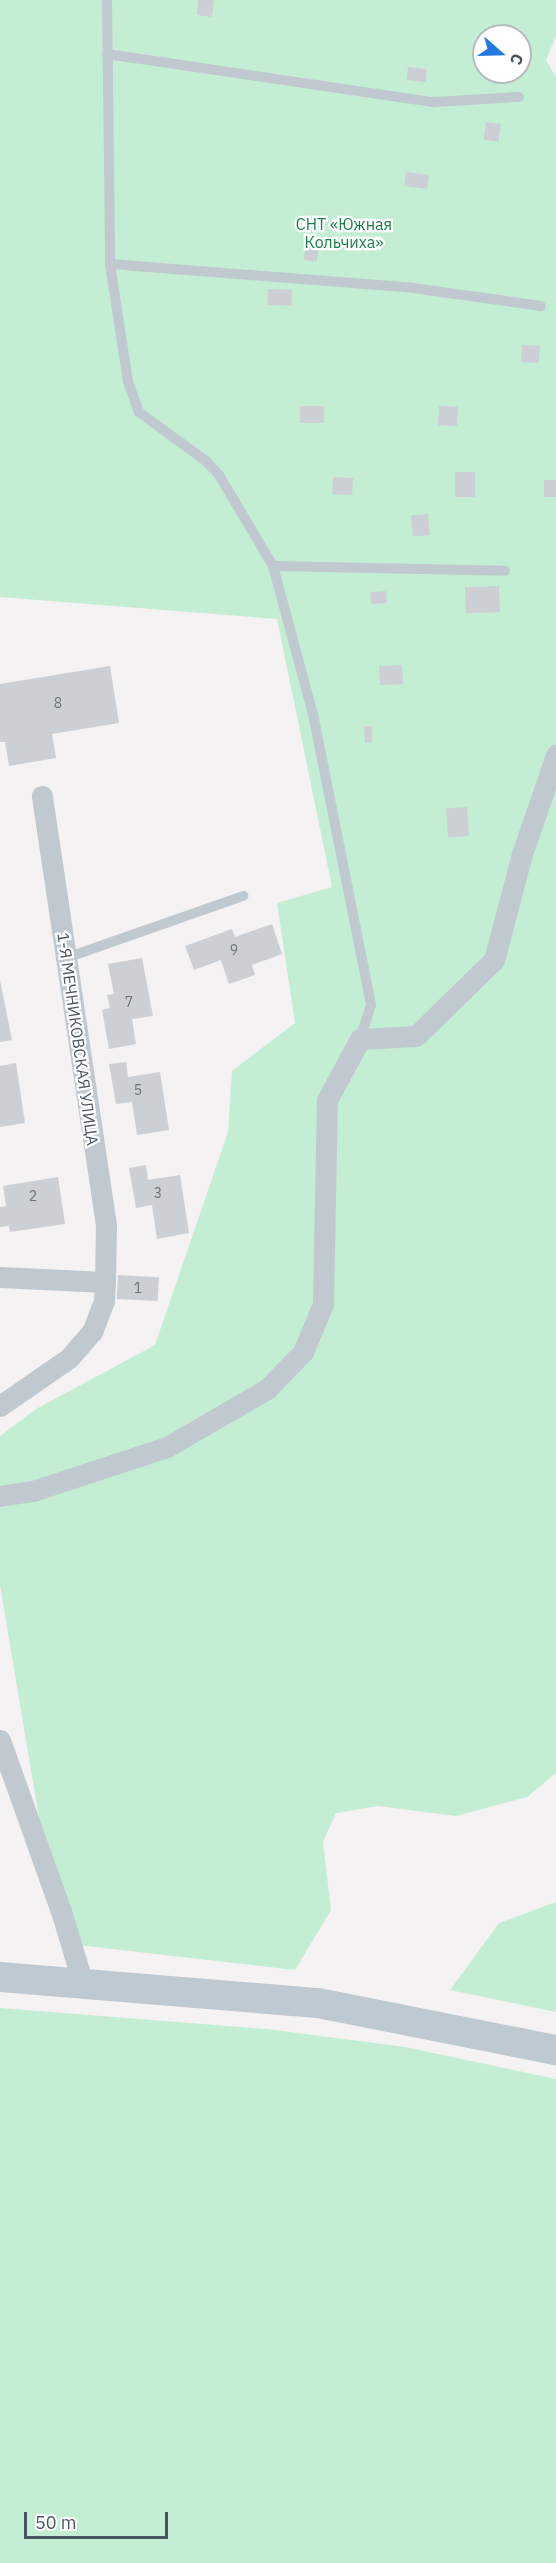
<!DOCTYPE html>
<meta charset="utf-8">
<style>
body{margin:0}
#map{position:relative;width:556px;height:2563px;overflow:hidden;background:#f4f2f2;font-family:"IBM Plex Sans",sans-serif}
div>[style]{position:absolute}
.green>*{inset:0;background:#c4eed3}
.building>*{inset:0;background:#cccfd4;transform-origin:0 0}
.service>*{height:10px;margin:-5px;padding:0 5px;transform-origin:5px;border-radius:5px;background:#c0c9d0}
.minor>*{height:21px;margin:-10.5px;padding:0 10.5px;transform-origin:10.5px;border-radius:10.5px;background:#c0c9d0}
.secondary>*{height:30px;margin:-15px;padding:0 15px;transform-origin:15px;border-radius:15px;background:#bfc9d2}
span{translate:-50% -50%;white-space:nowrap;text-align:center;line-height:1.15;-webkit-text-stroke:4.5px #fff;paint-order:stroke}
.number-label{font-size:14px;color:#6a747c}
.number-label span{-webkit-text-stroke-width:0}
.park-label{font-size:16px;color:#1c7f4b}
.street-label{font-size:16px;color:#4a565f}
.north{position:absolute;left:472px;top:24px;width:60px;height:60px;box-sizing:border-box;background:#fff;border:2px solid #b7bbbf;border-radius:50%;rotate:110deg;font-size:16px;font-weight:700;line-height:24px;text-align:center;color:#4a565f}
.north::after{content:'';display:block;margin:auto;width:21px;height:27px;background:#2279de;clip-path:polygon(50% 0,100% 100%,50% 72%,0 100%)}
.scale{position:absolute;left:24px;top:2512px;width:144px;height:27px;box-sizing:border-box;border:3px solid #4a565f;border-top:0;padding-left:8px;font-size:18px;line-height:21px;white-space:nowrap;color:#4a565f;-webkit-text-stroke:4px #fff;paint-order:stroke}
</style>
<div id="map">
<div class="green">
<div style="clip-path:polygon(evenodd,0 0,556px 0,556px 36px,546px 60px,556px 77px,556px 1773px,527px 1797px,456px 1816px,378px 1806px,336px 1813px,323px 1842px,331px 1910px,295px 1970px,60px 1943px,0 1585px,0 1436px,36px 1409px,155px 1345px,228px 1132px,232px 1071px,295px 1023px,277px 903px,332px 887px,277px 619px,0 597px,0 0,484px 36px,520px 36px,520px 72px,484px 72px,484px 36px)"></div>
<div style="clip-path:polygon(556px 1902px,556px 2012px,450px 1990px,499px 1923px)"></div>
<div style="clip-path:polygon(0 2008px,267px 2029px,405px 2047px,556px 2079px,556px 2563px,0 2563px)"></div>
</div>
<div class="building">
<div style="clip-path:polygon(198px 0,214px 0,212px 17px,197px 15px)"></div>
<div style="left:408px;top:67px;width:19px;height:13px;rotate:6deg"></div>
<div style="left:486px;top:122px;width:15px;height:18px;rotate:8deg"></div>
<div style="left:406px;top:172px;width:23px;height:14px;rotate:7deg"></div>
<div style="left:307px;top:239px;width:13px;height:21px;rotate:9deg"></div>
<div style="left:268px;top:289px;width:24px;height:16px;rotate:2deg"></div>
<div style="left:522px;top:345px;width:18px;height:17px;rotate:3deg"></div>
<div style="left:300px;top:406px;width:24px;height:17px"></div>
<div style="left:439px;top:406px;width:19px;height:19px;rotate:3deg"></div>
<div style="left:455px;top:472px;width:20px;height:25px"></div>
<div style="left:333px;top:477px;width:20px;height:17px;rotate:3deg"></div>
<div style="left:544px;top:480px;width:12px;height:17px"></div>
<div style="left:428px;top:514px;width:21px;height:17px;rotate:85deg"></div>
<div style="left:499px;top:586px;width:26px;height:34px;rotate:88deg"></div>
<div style="left:386px;top:591px;width:12px;height:16px;rotate:85deg"></div>
<div style="left:402px;top:665px;width:19px;height:23px;rotate:87deg"></div>
<div style="clip-path:polygon(110px 666px,119px 723px,52px 734px,56px 758px,9px 766px,5px 742px,0 742px,0 684px)"></div>
<div style="clip-path:polygon(364px 726px,372px 726px,372px 742px,365px 743px)"></div>
<div style="left:467px;top:807px;width:29px;height:21px;rotate:86deg"></div>
<div style="clip-path:polygon(272px 924px,282px 954px,252px 965px,255px 975px,229px 984px,221px 960px,194px 970px,185px 946px,232px 929px,235px 937px)"></div>
<div style="clip-path:polygon(142px 958px,153px 1016px,132px 1019px,136px 1044px,109px 1049px,102px 1010px,110px 1008px,107px 995px,114px 994px,108px 964px)"></div>
<div style="clip-path:polygon(0 980px,12px 1040px,0 1042px)"></div>
<div style="clip-path:polygon(126px 1062px,128px 1077px,160px 1072px,169px 1130px,137px 1135px,132px 1102px,116px 1104px,109px 1064px)"></div>
<div style="clip-path:polygon(16px 1063px,25px 1123px,0 1127px,0 1066px)"></div>
<div style="clip-path:polygon(146px 1165px,148px 1180px,180px 1175px,189px 1233px,157px 1239px,152px 1205px,136px 1208px,129px 1168px)"></div>
<div style="clip-path:polygon(58px 1177px,65px 1224px,10px 1232px,9px 1226px,0 1227px,0 1207px,6px 1206px,3px 1186px)"></div>
<div style="left:118px;top:1275px;width:41px;height:24px;rotate:3deg"></div>
</div>
<div class="service">
<div style="left:107px;top:0;width:264px;rotate:89.3deg"></div>
<div style="left:110px;top:264px;width:119px;rotate:81.3deg"></div>
<div style="left:128px;top:382px;width:32px;rotate:70deg"></div>
<div style="left:139px;top:412px;width:83px;rotate:36.2deg"></div>
<div style="left:206px;top:461px;width:19px;rotate:47deg"></div>
<div style="left:219px;top:475px;width:106px;rotate:59.3deg"></div>
<div style="left:273px;top:566px;width:153px;rotate:74.9deg"></div>
<div style="left:313px;top:714px;width:297px;rotate:78.7deg"></div>
<div style="left:371px;top:1005px;width:36px;rotate:108deg"></div>
<div style="left:107px;top:54px;width:331px;rotate:8.4deg"></div>
<div style="left:434px;top:102px;width:85px;rotate:-3.4deg"></div>
<div style="left:110px;top:264px;width:304px;rotate:4.5deg"></div>
<div style="left:413px;top:288px;width:129px;rotate:8deg"></div>
<div style="left:273px;top:566px;width:232px;rotate:1.2deg"></div>
<div style="left:66px;top:958px;width:188px;rotate:-19.3deg"></div>
</div>
<div class="minor">
<div style="left:0;top:1277px;width:105px;rotate:2.7deg"></div>
<div style="left:0;top:1406px;width:84px;rotate:-34.8deg"></div>
<div style="left:69px;top:1358px;width:35px;rotate:-49deg"></div>
<div style="left:92px;top:1332px;width:33px;rotate:-69deg"></div>
<div style="left:104px;top:1301px;width:19px;rotate:-87deg"></div>
<div style="left:105px;top:1282px;width:57px;rotate:-89deg"></div>
<div style="left:106px;top:1225px;width:434px;rotate:-98.5deg"></div>
<div style="left:0;top:1496px;width:33px;rotate:-9deg"></div>
<div style="left:33px;top:1491px;width:141px;rotate:-18.2deg"></div>
<div style="left:167px;top:1447px;width:116px;rotate:-30.1deg"></div>
<div style="left:267px;top:1389px;width:52px;rotate:-45.8deg"></div>
<div style="left:303px;top:1352px;width:52px;rotate:-67.4deg"></div>
<div style="left:323px;top:1304px;width:204px;rotate:-88.9deg"></div>
<div style="left:327px;top:1100px;width:69px;rotate:-61.6deg"></div>
<div style="left:360px;top:1039px;width:56px;rotate:-3.1deg"></div>
<div style="left:416px;top:1036px;width:109px;rotate:-44.3deg"></div>
<div style="left:494px;top:960px;width:110px;rotate:-75.2deg"></div>
<div style="left:522px;top:854px;width:105px;rotate:-71deg"></div>
<div style="left:0;top:1740px;width:182px;rotate:70.4deg"></div>
<div style="left:61px;top:1911px;width:76px;rotate:73.2deg"></div>
</div>
<div class="secondary">
<div style="left:0;top:1977px;width:319px;rotate:4.7deg"></div>
<div style="left:318px;top:2003px;width:243px;rotate:11.2deg"></div>
</div>
<div class="number-label">
<span style="left:58px;top:703px">8</span>
<span style="left:234px;top:950px">9</span>
<span style="left:129px;top:1002px">7</span>
<span style="left:138px;top:1090px">5</span>
<span style="left:158px;top:1193px">3</span>
<span style="left:33px;top:1196px">2</span>
<span style="left:138px;top:1288px">1</span>
</div>
<div class="park-label">
<span style="left:344px;top:233px">СНТ «Южная<br>Кольчиха»</span>
</div>
<div class="street-label">
<span style="left:78px;top:1039px;rotate:82deg">1-Я МЕЧНИКОВСКАЯ УЛИЦА</span>
</div>
<div class="north">С</div>
<div class="scale">50 m</div>
</div>
